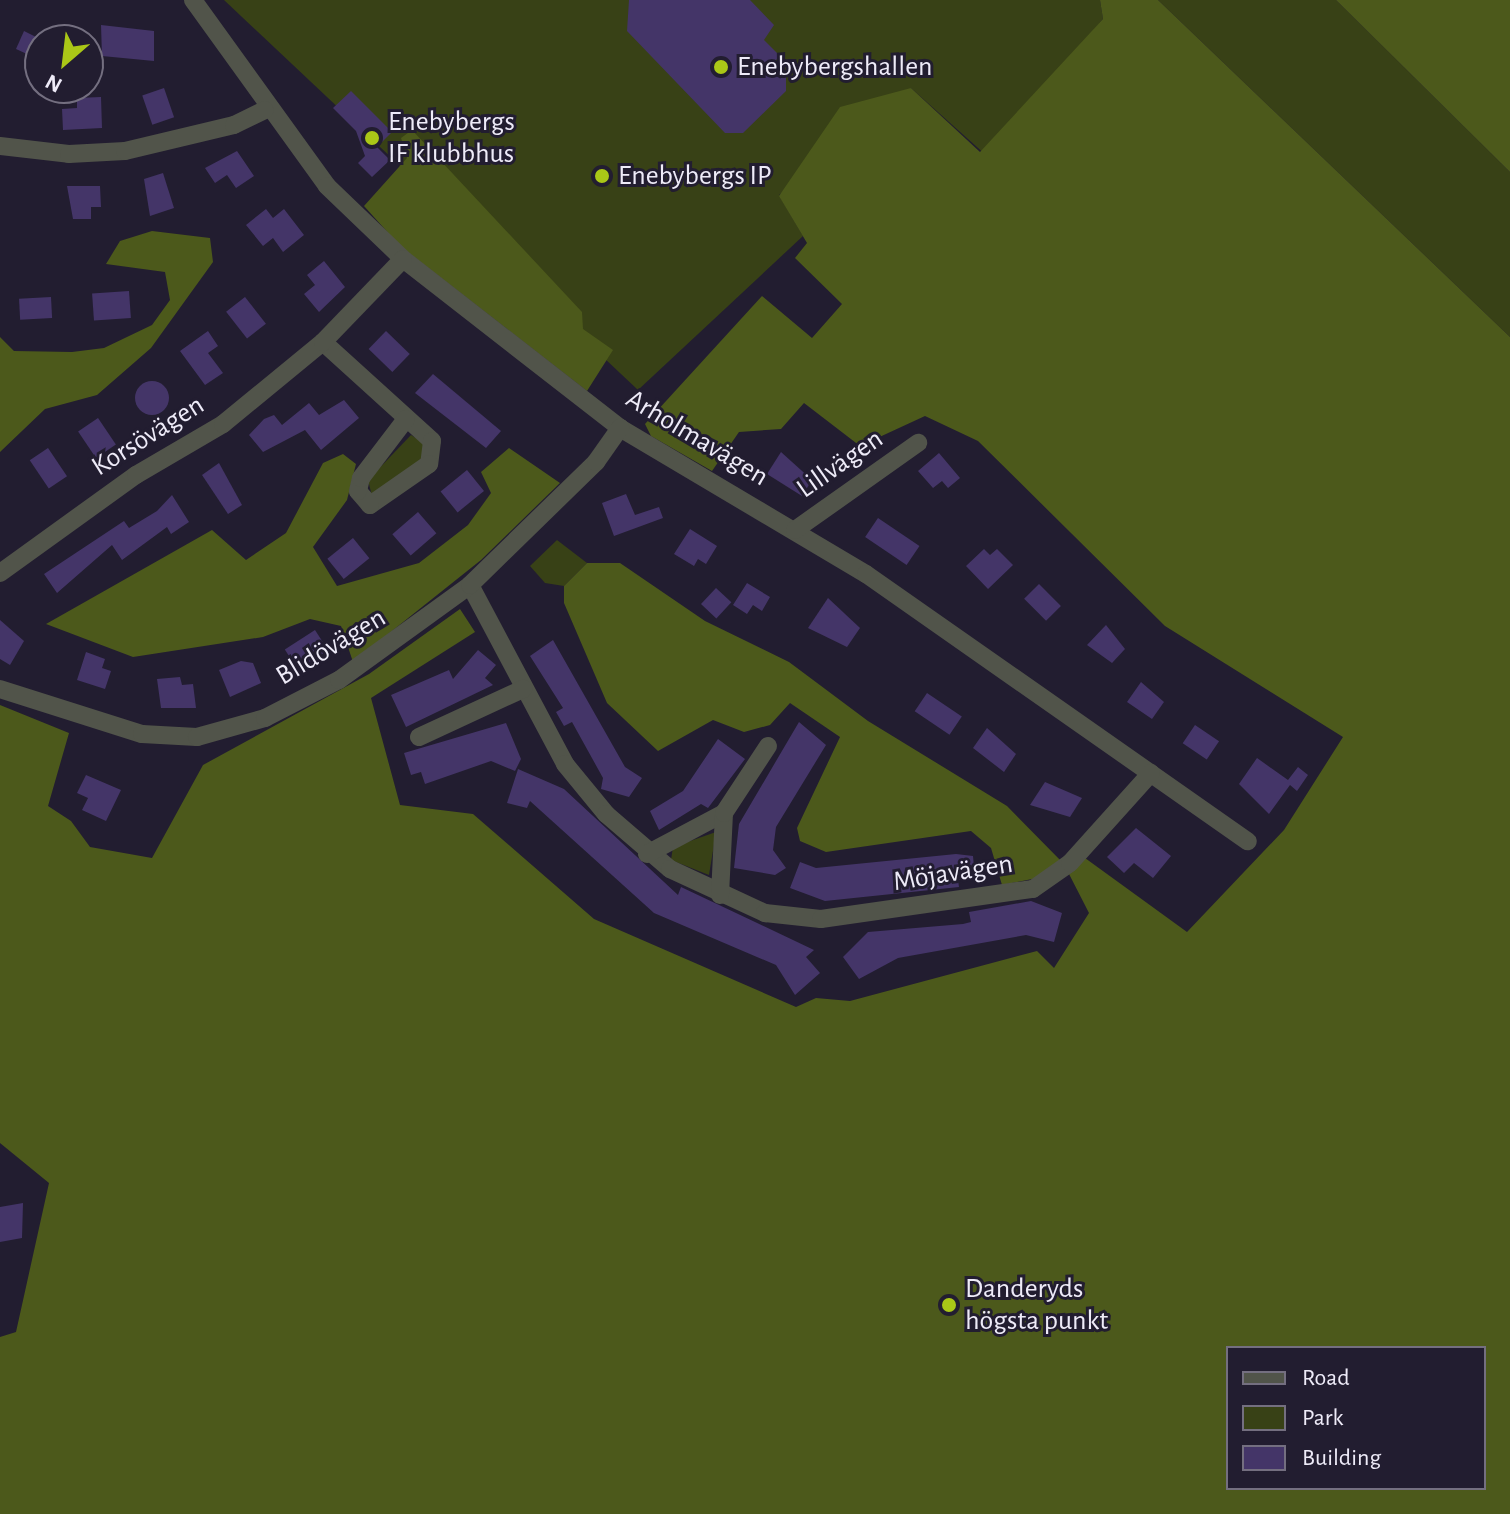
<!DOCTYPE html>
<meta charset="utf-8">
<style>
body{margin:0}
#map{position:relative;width:1510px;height:1514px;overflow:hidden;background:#221d30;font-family:"Alegreya Sans",sans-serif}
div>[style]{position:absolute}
.green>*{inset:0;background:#384116}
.forest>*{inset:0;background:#4c591b}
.building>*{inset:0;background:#443568;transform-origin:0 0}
.round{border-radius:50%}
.minor>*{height:18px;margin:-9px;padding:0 9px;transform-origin:9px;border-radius:9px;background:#51544a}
.dots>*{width:22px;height:22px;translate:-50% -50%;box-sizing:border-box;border:4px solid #221d30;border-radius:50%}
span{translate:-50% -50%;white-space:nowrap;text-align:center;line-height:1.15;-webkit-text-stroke:6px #221d30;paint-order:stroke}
.poi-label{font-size:28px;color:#eeebf8}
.left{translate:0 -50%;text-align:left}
.street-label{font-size:28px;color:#eeebf8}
.legend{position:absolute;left:1226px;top:1346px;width:260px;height:144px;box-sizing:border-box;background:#221d30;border:2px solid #746f80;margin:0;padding:10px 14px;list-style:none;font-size:24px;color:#eeebf8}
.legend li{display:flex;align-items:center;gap:16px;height:40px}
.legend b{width:40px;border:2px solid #746f80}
.north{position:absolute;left:24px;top:24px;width:80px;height:80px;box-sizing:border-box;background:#221d30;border:2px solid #746f80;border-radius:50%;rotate:208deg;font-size:22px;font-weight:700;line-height:32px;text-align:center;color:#eeebf8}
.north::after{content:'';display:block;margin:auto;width:28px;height:36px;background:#aac717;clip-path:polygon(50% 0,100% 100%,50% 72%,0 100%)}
</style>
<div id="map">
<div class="green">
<div style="clip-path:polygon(224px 0,1100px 0,1103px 19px,987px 156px,911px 88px,779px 195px,803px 236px,638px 390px)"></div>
<div style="clip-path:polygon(1158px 0,1336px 0,1510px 172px,1510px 337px)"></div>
<div style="clip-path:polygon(411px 435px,425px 444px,423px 458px,372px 496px,368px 480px)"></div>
<div style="clip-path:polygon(557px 540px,587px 563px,564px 586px,545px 583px,530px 566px)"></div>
<div style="clip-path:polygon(716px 832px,709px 875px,671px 860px,673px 847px)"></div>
</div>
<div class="forest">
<div style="clip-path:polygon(evenodd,1100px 0,1158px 0,1510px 337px,1510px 1514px,0 1514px,0 1337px,16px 1332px,49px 1183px,0 1143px,0 705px,69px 733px,48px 806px,71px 821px,90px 847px,152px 858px,203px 765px,369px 674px,460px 609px,475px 632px,371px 698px,400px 805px,473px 814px,594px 919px,796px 1007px,816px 998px,850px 1001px,1037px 951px,1054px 968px,1089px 913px,1069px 874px,1085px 858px,1187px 932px,1284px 830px,1343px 737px,1165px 626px,978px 441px,925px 416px,860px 446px,804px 403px,781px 429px,739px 432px,712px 471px,651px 436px,645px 424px,762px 296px,812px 338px,842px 304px,795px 258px,807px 243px,779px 196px,840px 107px,911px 88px,980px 152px,1103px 19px,1100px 0,1228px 1348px,1484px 1348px,1484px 1488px,1228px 1488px,1228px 1348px)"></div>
<div style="clip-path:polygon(1336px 0,1510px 0,1510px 172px)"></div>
<div style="clip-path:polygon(412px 130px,582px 312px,583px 329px,613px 350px,587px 391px,400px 246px,364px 206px,407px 158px,401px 138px)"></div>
<div style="clip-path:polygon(152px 231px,210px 238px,213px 262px,151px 348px,97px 395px,45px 409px,0 452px,0 337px,14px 351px,72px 352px,104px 348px,152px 325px,170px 300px,165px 272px,106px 264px,120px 241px)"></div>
<div style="clip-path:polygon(509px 448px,560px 483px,481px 560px,353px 662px,341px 626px,310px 619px,263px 637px,133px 657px,46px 624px,212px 530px,246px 560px,286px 533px,323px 463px,343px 454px,356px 464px,347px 500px,313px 547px,337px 586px,419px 563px,468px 525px,491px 493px,481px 472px)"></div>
<div style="clip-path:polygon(587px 563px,620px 563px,705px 621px,789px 662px,868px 721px,1007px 806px,1062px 862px,1037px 878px,1002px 885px,991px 848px,971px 831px,826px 852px,800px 841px,797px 828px,840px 737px,790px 703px,770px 725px,744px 732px,713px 720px,658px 751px,607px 703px,564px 603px,564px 586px)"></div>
</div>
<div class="building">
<div style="clip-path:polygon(629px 0,750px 0,774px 25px,764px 40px,780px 56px,775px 61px,786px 73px,786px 91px,743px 133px,725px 133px,627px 31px)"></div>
<div style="clip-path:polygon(101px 25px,154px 31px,154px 61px,102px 56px)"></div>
<div style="clip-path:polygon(24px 31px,40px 39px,40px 60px,16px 49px)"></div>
<div style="left:164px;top:88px;width:31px;height:23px;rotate:71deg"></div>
<div style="clip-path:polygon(351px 91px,392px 132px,377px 147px,390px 160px,372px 177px,358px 163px,365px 156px,356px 131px,333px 108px)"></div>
<div style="clip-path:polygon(101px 97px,102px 128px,63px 130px,62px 109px,77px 108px,77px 98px)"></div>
<div style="clip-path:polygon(237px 151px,254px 176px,236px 188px,227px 175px,215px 183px,205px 168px)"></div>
<div style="clip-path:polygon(163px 173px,174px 208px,150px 216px,144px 179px)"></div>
<div style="clip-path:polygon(67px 186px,100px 186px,101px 207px,91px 207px,91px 219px,73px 219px)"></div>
<div style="clip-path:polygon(266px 209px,273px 218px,284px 209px,304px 235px,283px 252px,273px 238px,263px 246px,246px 225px)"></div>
<div style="clip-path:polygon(324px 261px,345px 287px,319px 312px,304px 294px,315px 285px,307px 275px)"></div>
<div style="left:129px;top:291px;width:27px;height:37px;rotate:86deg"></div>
<div style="left:51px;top:297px;width:21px;height:32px;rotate:87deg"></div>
<div style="left:245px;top:297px;width:34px;height:24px;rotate:52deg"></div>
<div style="clip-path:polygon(208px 331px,218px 346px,208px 353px,223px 373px,205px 385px,180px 351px)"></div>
<div style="left:386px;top:331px;width:33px;height:25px;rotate:44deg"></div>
<div style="clip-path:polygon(433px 374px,501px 431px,486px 448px,415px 393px)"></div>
<div class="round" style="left:135px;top:381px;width:34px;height:34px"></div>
<div style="clip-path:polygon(344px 400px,359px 418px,321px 450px,305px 430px,263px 452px,249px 435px,264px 419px,274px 415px,282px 425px,309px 403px,319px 415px)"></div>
<div style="left:98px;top:418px;width:32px;height:24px;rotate:56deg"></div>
<div style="left:48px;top:448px;width:34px;height:22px;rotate:56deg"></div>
<div style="clip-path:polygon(781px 452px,812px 480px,802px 496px,767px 474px)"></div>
<div style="clip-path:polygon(939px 453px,960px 478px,948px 488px,942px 481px,933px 488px,918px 471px)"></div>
<div style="clip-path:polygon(219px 463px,242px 505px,228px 514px,202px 475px)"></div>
<div style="left:467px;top:470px;width:27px;height:34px;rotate:51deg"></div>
<div style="clip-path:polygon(626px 494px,635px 515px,659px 507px,663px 518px,614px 536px,602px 503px)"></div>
<div style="clip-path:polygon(172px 495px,189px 522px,171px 534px,167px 527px,122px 560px,112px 545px,57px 593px,44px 574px,124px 521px,129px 528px,157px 511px)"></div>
<div style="left:418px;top:512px;width:28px;height:34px;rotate:49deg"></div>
<div style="left:878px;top:518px;width:50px;height:23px;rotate:34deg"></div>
<div style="clip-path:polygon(690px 529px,717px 546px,706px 564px,698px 559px,694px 566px,674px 554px)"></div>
<div style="left:353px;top:538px;width:26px;height:33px;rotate:51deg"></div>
<div style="clip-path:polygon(984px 549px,990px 555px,997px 549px,1013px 565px,988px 589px,966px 566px)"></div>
<div style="clip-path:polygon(747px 583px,770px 597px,762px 611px,753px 605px,747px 614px,733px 605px)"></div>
<div style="left:1039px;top:584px;width:31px;height:21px;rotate:45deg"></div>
<div style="left:716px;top:588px;width:21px;height:22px;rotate:43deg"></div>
<div style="clip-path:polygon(828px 598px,860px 628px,847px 647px,808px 628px)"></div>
<div style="clip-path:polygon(0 620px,24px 641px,10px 665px,0 659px)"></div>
<div style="clip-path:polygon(1106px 625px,1125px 649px,1112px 663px,1087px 645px)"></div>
<div style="left:315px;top:630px;width:24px;height:36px;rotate:57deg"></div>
<div style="clip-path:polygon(553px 640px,625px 767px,642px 778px,629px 797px,601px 789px,603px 778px,572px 722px,564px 726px,556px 712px,563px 708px,530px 656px)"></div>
<div style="clip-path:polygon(478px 650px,496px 665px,485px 678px,493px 685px,406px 727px,391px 695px,449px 670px,453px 679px)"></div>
<div style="clip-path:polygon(86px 652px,105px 659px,102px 668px,111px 671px,105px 689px,77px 680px)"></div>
<div style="clip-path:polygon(241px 661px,253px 663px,261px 683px,230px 697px,219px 670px)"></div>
<div style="clip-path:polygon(180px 677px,182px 685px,193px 684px,196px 708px,161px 708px,157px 679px)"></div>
<div style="clip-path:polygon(1141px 682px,1164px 702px,1152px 719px,1127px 702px)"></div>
<div style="left:927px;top:693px;width:42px;height:22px;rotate:34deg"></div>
<div style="clip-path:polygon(799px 722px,826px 745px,776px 827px,773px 850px,786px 868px,775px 875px,734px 868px,739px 824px)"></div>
<div style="clip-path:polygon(506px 723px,521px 759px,515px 771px,491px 761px,425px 784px,421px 772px,411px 775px,404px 753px)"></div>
<div style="left:1195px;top:725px;width:29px;height:22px;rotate:34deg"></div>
<div style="clip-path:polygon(987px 728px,1016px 754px,1004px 772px,973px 748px)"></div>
<div style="clip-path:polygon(718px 739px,745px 759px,708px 808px,701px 804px,659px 830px,650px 811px,683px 791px)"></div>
<div style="clip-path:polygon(1257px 758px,1288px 780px,1298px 767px,1308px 775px,1297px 791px,1290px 785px,1269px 814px,1239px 784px)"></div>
<div style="clip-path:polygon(518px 769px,564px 789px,678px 895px,681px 887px,814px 950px,806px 957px,820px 973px,795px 995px,776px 965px,654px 913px,530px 801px,527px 808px,507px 803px)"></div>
<div style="clip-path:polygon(86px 775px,121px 790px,106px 821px,82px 810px,88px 798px,77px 793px)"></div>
<div style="clip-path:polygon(1045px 782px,1082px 798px,1070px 817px,1030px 805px)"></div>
<div style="clip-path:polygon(1136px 828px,1171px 856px,1153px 878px,1134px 863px,1124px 873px,1107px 857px)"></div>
<div style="clip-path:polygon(956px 854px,973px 856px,975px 878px,958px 880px,959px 887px,825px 901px,790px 888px,800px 862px,816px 868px)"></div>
<div style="clip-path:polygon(1031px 901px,1062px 913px,1054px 942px,1026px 935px,898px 958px,859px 979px,843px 957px,868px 932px,963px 924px,971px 922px,969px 912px)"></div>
<div style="clip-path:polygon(23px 1203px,22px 1238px,0 1242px,0 1207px)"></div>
</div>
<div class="minor">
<div style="left:193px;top:0;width:229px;rotate:54.2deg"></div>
<div style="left:327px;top:186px;width:105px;rotate:43.8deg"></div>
<div style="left:403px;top:259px;width:275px;rotate:37.9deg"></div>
<div style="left:620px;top:428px;width:286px;rotate:30.7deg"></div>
<div style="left:866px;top:574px;width:466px;rotate:35deg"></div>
<div style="left:0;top:146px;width:69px;rotate:6.6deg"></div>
<div style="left:69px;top:154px;width:56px;rotate:-3.1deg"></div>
<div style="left:125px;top:151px;width:112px;rotate:-13.4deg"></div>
<div style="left:234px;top:125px;width:34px;rotate:-26deg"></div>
<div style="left:323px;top:342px;width:147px;rotate:42.2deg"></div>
<div style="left:432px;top:441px;width:23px;rotate:97deg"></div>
<div style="left:429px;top:464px;width:72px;rotate:145.2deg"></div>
<div style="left:370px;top:505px;width:18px;rotate:-131deg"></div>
<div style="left:358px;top:491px;width:13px;rotate:-77deg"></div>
<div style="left:361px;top:478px;width:74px;rotate:-52.7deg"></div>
<div style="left:795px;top:530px;width:151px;rotate:-35.3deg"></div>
<div style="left:0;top:573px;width:168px;rotate:-35.8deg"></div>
<div style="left:136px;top:475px;width:101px;rotate:-30.4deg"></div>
<div style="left:223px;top:424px;width:129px;rotate:-39.4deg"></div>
<div style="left:323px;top:342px;width:115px;rotate:-46.1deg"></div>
<div style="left:470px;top:585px;width:203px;rotate:62deg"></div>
<div style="left:565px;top:764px;width:65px;rotate:50.6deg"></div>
<div style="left:606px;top:814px;width:84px;rotate:40.7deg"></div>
<div style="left:670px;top:869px;width:105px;rotate:24.9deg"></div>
<div style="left:765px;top:913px;width:56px;rotate:6.1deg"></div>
<div style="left:821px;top:919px;width:214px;rotate:-8.1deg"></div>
<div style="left:1033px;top:889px;width:45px;rotate:-35.1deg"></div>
<div style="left:1070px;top:863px;width:121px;rotate:-48deg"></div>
<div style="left:0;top:689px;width:149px;rotate:17.6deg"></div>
<div style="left:142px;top:734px;width:55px;rotate:3.1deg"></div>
<div style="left:197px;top:737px;width:71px;rotate:-15.6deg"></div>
<div style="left:265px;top:718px;width:83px;rotate:-27.2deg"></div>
<div style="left:339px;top:680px;width:162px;rotate:-35.9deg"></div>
<div style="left:470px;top:585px;width:176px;rotate:-44.3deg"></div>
<div style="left:596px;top:462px;width:42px;rotate:-54.8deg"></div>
<div style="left:419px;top:737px;width:115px;rotate:-24.8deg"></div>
<div style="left:647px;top:854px;width:87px;rotate:-28deg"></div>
<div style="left:720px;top:895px;width:82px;rotate:-87.2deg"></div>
<div style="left:724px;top:813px;width:80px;rotate:-56.7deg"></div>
</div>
<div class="dots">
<div style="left:721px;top:67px;background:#aac717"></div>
<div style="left:372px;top:138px;background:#aac717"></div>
<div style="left:602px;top:176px;background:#aac717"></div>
<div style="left:949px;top:1305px;background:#aac717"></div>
</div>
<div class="poi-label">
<span class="left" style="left:737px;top:67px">Enebybergshallen</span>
<span class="left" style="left:388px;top:138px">Enebybergs<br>IF klubbhus</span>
<span class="left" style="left:618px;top:176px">Enebybergs IP</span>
<span class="left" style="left:965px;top:1305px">Danderyds<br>högsta punkt</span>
</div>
<div class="street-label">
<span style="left:148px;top:436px;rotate:-32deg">Korsövägen</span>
<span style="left:697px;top:438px;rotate:31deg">Arholmavägen</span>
<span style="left:840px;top:464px;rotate:-35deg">Lillvägen</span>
<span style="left:331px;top:647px;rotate:-31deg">Blidövägen</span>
<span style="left:953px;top:873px;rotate:-9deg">Möjavägen</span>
</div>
<ul class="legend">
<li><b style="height:10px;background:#51544a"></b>Road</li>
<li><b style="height:22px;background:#384116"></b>Park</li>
<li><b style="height:22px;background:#443568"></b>Building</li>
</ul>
<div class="north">N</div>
</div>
